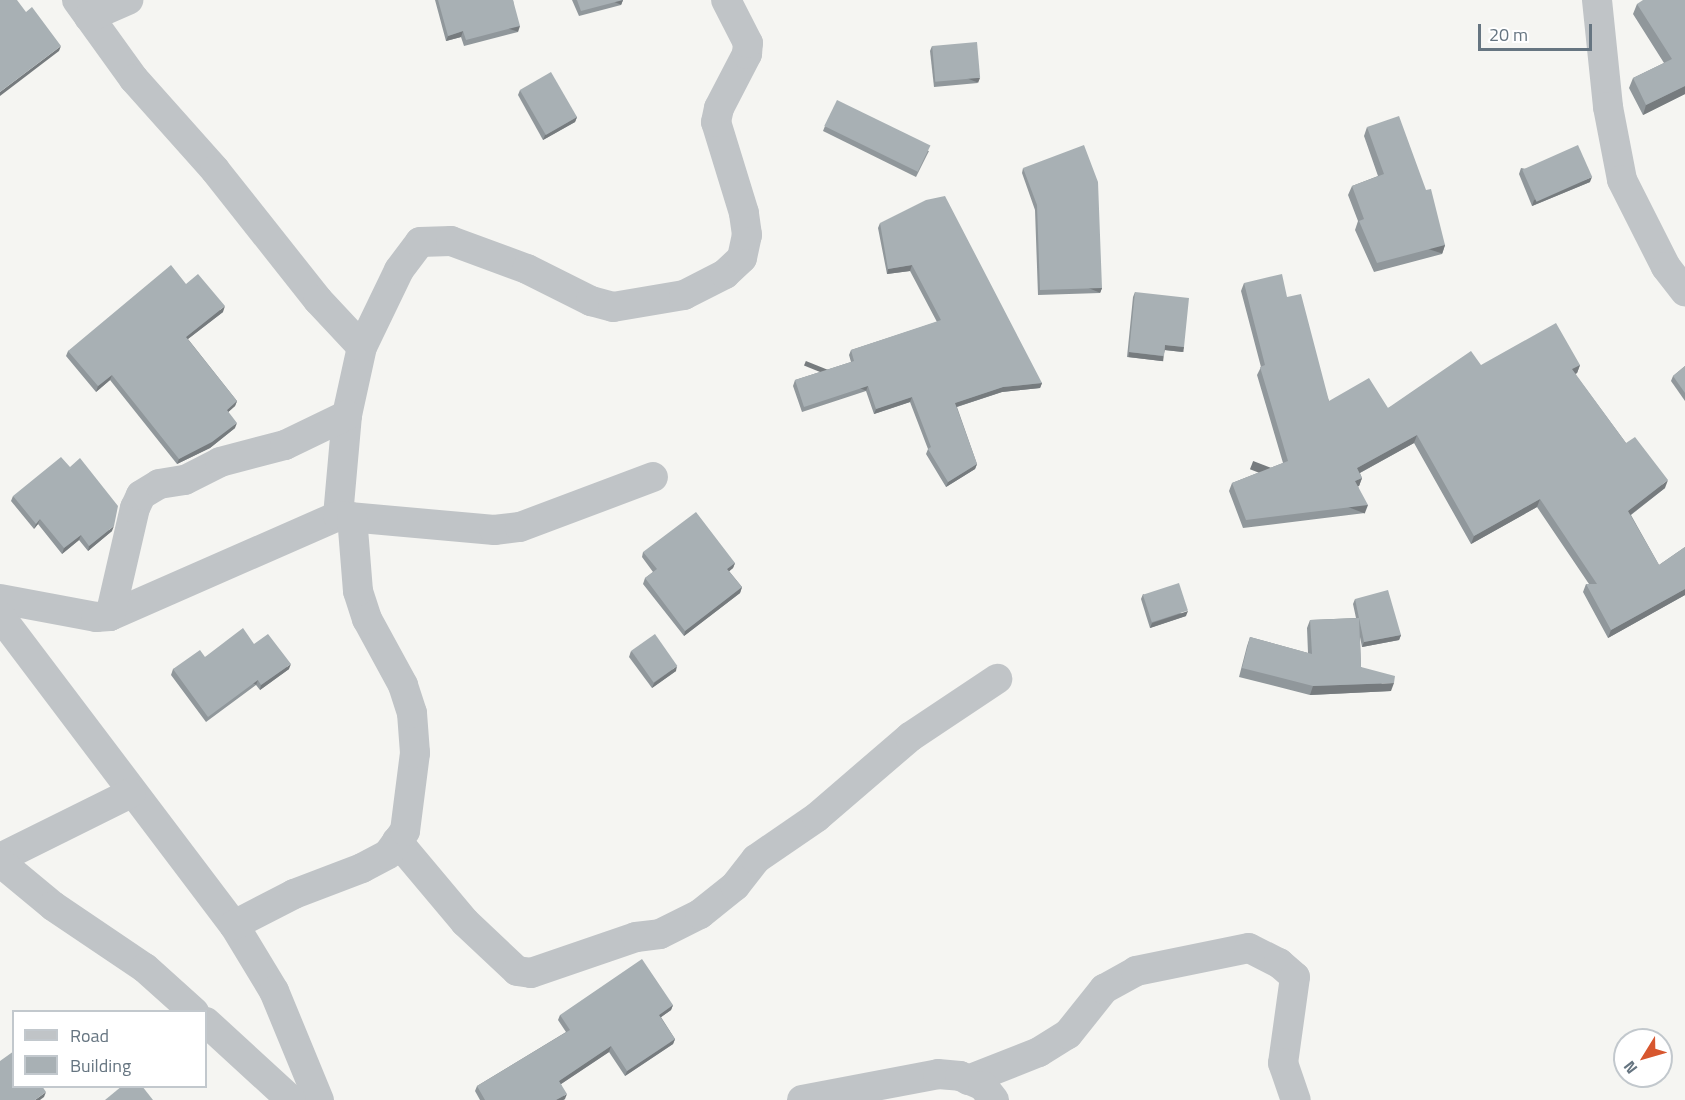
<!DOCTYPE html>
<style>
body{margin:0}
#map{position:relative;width:1685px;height:1100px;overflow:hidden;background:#f5f5f2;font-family:"Titillium Web",sans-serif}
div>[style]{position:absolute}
.street>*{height:30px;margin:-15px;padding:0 15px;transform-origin:15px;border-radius:15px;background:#c0c4c7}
.wall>*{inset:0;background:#90979b}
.shaded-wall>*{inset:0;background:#767b7e;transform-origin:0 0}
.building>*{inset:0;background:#a8b0b4;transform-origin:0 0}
span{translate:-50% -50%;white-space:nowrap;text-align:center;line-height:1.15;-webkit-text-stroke:6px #fff;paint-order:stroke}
.legend{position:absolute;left:12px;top:1010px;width:195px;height:78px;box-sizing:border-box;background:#fff;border:2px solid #c2c8cd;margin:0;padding:8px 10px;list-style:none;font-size:18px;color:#667581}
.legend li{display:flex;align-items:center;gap:12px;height:30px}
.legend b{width:30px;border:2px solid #c2c8cd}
.north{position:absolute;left:1613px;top:1028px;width:60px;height:60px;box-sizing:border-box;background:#fff;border:2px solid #c2c8cd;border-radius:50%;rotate:233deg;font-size:16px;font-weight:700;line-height:24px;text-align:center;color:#667581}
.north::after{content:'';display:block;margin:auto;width:21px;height:27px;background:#d7572f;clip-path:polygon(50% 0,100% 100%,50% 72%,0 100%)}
.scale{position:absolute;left:1478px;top:24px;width:114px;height:27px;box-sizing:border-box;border:3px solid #667581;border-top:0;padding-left:8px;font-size:18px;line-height:21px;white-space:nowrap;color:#667581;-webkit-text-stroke:4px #fff;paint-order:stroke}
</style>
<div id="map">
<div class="street">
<div style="left:77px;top:0;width:97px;rotate:54.2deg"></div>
<div style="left:134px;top:79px;width:122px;rotate:48.3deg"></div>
<div style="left:215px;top:170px;width:166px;rotate:51.6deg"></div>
<div style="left:318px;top:300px;width:64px;rotate:46.9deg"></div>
<div style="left:1597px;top:0;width:108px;rotate:84.1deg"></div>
<div style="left:1608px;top:107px;width:74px;rotate:79.1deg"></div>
<div style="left:1622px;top:180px;width:97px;rotate:63.2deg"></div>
<div style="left:1666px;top:267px;width:31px;rotate:52deg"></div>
<div style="left:89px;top:17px;width:43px;rotate:-23.6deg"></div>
<div style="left:338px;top:516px;width:101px;rotate:-84.9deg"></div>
<div style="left:347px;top:415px;width:70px;rotate:-77.6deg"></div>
<div style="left:362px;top:347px;width:85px;rotate:-64.3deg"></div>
<div style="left:399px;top:270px;width:35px;rotate:-53deg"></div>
<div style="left:420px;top:242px;width:31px;rotate:-2deg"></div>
<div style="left:451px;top:241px;width:81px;rotate:20.2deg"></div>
<div style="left:527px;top:269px;width:72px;rotate:26.6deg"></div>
<div style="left:591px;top:301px;width:23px;rotate:15deg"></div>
<div style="left:613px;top:307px;width:72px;rotate:-9.6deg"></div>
<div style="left:684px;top:295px;width:46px;rotate:-27.1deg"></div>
<div style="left:725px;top:274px;width:23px;rotate:-43deg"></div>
<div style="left:742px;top:258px;width:24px;rotate:-78deg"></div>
<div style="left:747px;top:235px;width:22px;rotate:-98deg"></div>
<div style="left:744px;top:213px;width:95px;rotate:-107.1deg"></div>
<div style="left:716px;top:122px;width:14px;rotate:-78deg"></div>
<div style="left:719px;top:108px;width:61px;rotate:-62.6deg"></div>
<div style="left:747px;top:54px;width:11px;rotate:-85deg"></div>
<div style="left:748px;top:43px;width:48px;rotate:-117.1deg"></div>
<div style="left:0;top:599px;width:98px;rotate:10.6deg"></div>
<div style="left:96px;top:617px;width:14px;rotate:-4deg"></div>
<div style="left:110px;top:616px;width:249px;rotate:-23.7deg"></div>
<div style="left:338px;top:516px;width:157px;rotate:5.1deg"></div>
<div style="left:494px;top:530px;width:26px;rotate:-7deg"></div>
<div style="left:520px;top:527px;width:142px;rotate:-20.6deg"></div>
<div style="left:0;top:616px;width:388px;rotate:52.9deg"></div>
<div style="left:234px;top:925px;width:77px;rotate:58.8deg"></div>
<div style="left:274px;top:991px;width:118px;rotate:67.6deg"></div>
<div style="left:110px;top:616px;width:111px;rotate:-77deg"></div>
<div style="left:135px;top:508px;width:14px;rotate:-65deg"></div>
<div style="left:141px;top:495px;width:21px;rotate:-31deg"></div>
<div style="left:159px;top:484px;width:26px;rotate:-9deg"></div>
<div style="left:185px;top:480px;width:39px;rotate:-27deg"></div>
<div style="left:220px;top:462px;width:67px;rotate:-14.7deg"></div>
<div style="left:285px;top:445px;width:69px;rotate:-25.8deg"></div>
<div style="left:397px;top:841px;width:106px;rotate:50deg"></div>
<div style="left:465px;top:922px;width:71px;rotate:43.3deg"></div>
<div style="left:517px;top:971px;width:14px;rotate:8deg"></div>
<div style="left:531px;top:973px;width:111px;rotate:-18.9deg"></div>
<div style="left:636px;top:937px;width:24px;rotate:-7deg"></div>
<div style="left:660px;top:934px;width:45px;rotate:-26.6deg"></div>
<div style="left:700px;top:914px;width:45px;rotate:-38.7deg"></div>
<div style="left:735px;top:886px;width:34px;rotate:-52deg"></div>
<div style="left:756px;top:859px;width:74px;rotate:-34.5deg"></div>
<div style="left:817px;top:817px;width:123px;rotate:-40.7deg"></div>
<div style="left:910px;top:737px;width:105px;rotate:-33.7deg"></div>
<div style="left:0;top:858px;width:146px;rotate:-26.4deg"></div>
<div style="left:0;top:862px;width:69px;rotate:39.7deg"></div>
<div style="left:53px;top:906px;width:111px;rotate:34deg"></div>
<div style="left:145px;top:968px;width:66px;rotate:41.9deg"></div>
<div style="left:234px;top:925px;width:68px;rotate:-27.3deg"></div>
<div style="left:294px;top:894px;width:73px;rotate:-20.9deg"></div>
<div style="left:362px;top:868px;width:30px;rotate:-28deg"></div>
<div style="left:388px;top:854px;width:29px;rotate:-54deg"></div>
<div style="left:405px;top:831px;width:79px;rotate:-82.7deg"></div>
<div style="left:415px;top:753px;width:40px;rotate:-94.3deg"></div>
<div style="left:412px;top:713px;width:29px;rotate:-108deg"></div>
<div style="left:403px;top:685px;width:75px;rotate:-118.6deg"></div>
<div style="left:367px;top:619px;width:29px;rotate:-108deg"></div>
<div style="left:358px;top:591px;width:74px;rotate:-94.6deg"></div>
<div style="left:206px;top:1022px;width:115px;rotate:42.5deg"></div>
<div style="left:968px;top:1080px;width:76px;rotate:-21.5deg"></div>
<div style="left:1039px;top:1052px;width:34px;rotate:-32deg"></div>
<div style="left:1068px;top:1034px;width:58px;rotate:-51.3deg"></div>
<div style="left:1104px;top:989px;width:37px;rotate:-29deg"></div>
<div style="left:1136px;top:971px;width:115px;rotate:-11.5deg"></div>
<div style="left:1249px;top:948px;width:34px;rotate:27deg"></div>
<div style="left:1279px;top:963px;width:21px;rotate:41deg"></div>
<div style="left:1295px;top:977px;width:87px;rotate:97.9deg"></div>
<div style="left:1283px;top:1063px;width:39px;rotate:71deg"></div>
<div style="left:802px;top:1100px;width:138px;rotate:-10.8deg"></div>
<div style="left:938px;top:1074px;width:22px;rotate:5deg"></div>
<div style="left:960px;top:1076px;width:25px;rotate:23deg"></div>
<div style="left:983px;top:1086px;width:18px;rotate:52deg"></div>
</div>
<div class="wall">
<div style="clip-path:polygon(435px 0,513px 0,518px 32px,464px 46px,461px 37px,446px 41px)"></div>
<div style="clip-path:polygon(572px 0,623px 0,621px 5px,579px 16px)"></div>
<div style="clip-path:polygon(1685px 0,1685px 94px,1643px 115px,1629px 88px,1633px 78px,1664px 63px,1633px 14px,1637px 4px)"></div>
<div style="clip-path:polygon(932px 46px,978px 83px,934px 87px,930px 51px)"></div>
<div style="clip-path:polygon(520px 90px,577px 117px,575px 122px,543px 140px,518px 95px)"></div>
<div style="clip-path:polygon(825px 126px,929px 151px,916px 177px,823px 131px)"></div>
<div style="clip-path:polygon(1367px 127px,1445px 245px,1442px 254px,1374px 272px,1355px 230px,1358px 221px,1348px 195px,1352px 186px,1378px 176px,1364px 136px)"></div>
<div style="clip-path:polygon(1023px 168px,1102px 288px,1100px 293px,1038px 295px,1035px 210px,1022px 173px)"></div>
<div style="clip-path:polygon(1521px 168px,1590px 182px,1532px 206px,1519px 174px)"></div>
<div style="clip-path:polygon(880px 223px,1042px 383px,1040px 388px,1002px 392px,957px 407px,977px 464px,975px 469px,946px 487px,926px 454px,928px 449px,910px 402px,874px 414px,866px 391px,802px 412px,793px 386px,795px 380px,851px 362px,849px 355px,851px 350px,937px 322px,910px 271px,887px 274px,878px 228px)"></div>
<div style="clip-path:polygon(1244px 283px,1287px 297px,1329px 401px,1388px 408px,1481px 365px,1580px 365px,1577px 373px,1575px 374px,1626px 443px,1665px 488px,1631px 515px,1659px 565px,1685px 547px,1685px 595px,1608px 638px,1583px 592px,1586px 584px,1589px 584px,1537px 507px,1471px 544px,1414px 443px,1360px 473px,1362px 478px,1359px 486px,1358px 486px,1365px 513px,1243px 528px,1229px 491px,1232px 483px,1283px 463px,1257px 375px,1261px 367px,1241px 291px)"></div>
<div style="clip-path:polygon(186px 284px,223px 312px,188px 339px,237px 401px,235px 406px,228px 412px,235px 428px,210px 448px,177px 464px,110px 380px,96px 392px,66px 356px,68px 351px)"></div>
<div style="clip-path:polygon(1135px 292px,1184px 347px,1182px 352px,1165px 350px,1162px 361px,1127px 357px,1133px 297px)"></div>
<div style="clip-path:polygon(1685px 366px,1685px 401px,1671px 381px,1673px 376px)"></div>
<div style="clip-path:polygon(13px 496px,112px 531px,88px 551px,79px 540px,62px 554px,38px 524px,34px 529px,11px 501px)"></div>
<div style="clip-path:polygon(643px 552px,735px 563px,733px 568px,729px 571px,742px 587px,740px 593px,684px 636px,643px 584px,645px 578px,653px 572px,642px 557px)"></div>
<div style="clip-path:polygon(1143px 594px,1186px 616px,1150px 628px,1141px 599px)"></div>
<div style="clip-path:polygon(1355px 599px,1401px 635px,1399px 640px,1362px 647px,1360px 637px,1361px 667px,1391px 691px,1310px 695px,1239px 677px,1247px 646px,1250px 637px,1308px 653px,1307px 628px,1310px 620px,1356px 618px,1353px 604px)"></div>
<div style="clip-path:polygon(254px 644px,289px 669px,260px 690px,256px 685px,206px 722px,171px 675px,173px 669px,205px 657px)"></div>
<div style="clip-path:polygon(631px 651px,676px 671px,652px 688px,629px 657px)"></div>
<div style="clip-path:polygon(673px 1005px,671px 1010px,661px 1017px,675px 1039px,673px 1044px,625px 1076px,609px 1052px,561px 1084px,565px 1099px,563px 1100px,480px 1100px,475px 1091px,477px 1086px,566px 1032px,558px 1020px,560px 1015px)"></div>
</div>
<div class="shaded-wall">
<div style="left:623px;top:0;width:5px;height:43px;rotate:112deg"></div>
<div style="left:520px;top:26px;width:6px;height:56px;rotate:108deg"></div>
<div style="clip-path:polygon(463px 31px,461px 37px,446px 41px,448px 36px)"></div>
<div style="clip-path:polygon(61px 46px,59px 51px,0 96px,0 92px)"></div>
<div style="left:980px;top:78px;width:5px;height:44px;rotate:112deg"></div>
<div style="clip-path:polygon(1685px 86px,1685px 94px,1643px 115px,1646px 105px)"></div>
<div style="clip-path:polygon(577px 117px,575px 122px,543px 140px,545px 135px)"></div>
<div style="clip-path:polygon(1592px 177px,1590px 182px,1532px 206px,1534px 200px)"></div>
<div style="left:1445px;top:245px;width:9px;height:70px;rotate:108deg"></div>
<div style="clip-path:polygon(912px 265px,910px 271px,887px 274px,888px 269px)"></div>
<div style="left:1102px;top:288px;width:5px;height:62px;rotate:112deg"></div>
<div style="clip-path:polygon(225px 306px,223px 312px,184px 342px,186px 337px)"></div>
<div style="left:1165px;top:345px;width:19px;height:5px;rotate:6deg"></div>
<div style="left:1129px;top:352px;width:35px;height:5px;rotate:7deg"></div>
<div style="clip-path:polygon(1580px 365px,1577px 373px,1569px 377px,1572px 369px)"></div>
<div style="clip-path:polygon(112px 375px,110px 380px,96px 392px,98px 386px)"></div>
<div style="clip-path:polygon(1042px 383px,1040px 388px,1002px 392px,953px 408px,955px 403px,1003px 387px)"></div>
<div style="left:868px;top:386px;width:5px;height:67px;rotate:112deg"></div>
<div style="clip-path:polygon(912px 397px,910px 402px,874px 414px,876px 409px)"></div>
<div style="clip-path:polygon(237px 401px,235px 406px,225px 415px,227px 410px)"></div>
<div style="clip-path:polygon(237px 423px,235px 428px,210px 448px,177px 464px,179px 459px)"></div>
<div style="clip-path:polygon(1417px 435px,1414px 443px,1354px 476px,1357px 468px)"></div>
<div style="clip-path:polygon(977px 464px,975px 469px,946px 487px,948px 482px)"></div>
<div style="clip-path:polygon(1362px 478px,1359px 486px,1352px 489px,1355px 481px)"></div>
<div style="clip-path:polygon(1668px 480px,1665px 488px,1625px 519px,1628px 511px)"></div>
<div style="clip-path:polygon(1540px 499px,1537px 507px,1471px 544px,1474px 536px)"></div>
<div style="left:1368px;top:505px;width:9px;height:123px;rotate:111deg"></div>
<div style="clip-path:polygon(40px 519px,38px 524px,34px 529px,36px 524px)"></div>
<div style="clip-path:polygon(114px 526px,112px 531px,88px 551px,89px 546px)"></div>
<div style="clip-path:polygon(81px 535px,79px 540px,62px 554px,64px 548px)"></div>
<div style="clip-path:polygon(735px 563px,733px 568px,726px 574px,727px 569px)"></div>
<div style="clip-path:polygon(742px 587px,740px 593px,684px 636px,685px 631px)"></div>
<div style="clip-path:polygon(1685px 589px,1685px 595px,1608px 638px,1611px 630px)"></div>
<div style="clip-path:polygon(1188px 611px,1186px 616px,1150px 628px,1152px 623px)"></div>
<div style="clip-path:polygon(1401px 635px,1399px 640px,1362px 647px,1364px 642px)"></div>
<div style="clip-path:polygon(291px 664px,289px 669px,260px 690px,261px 685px)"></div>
<div style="clip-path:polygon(677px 666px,676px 671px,652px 688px,654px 683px)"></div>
<div style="left:258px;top:680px;width:5px;height:62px;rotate:112deg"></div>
<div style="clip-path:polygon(1394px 683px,1391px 691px,1310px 695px,1313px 686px)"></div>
<div style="clip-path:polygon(673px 1005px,671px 1010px,657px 1020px,659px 1015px)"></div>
<div style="clip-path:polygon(675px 1039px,673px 1044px,625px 1076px,627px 1071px)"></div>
<div style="clip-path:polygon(611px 1046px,609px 1052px,558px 1086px,559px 1081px)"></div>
<div style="clip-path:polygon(46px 1092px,44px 1097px,40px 1100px,35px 1100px)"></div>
<div style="clip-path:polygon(567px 1094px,565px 1099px,563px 1100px,556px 1100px)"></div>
</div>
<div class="building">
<div style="clip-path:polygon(0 0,17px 0,26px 12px,32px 7px,61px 46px,0 92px)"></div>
<div style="clip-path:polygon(438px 0,513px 0,520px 26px,466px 40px,463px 31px,448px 36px)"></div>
<div style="clip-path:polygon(577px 0,623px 0,581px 11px)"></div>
<div style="clip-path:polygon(1643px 0,1685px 0,1685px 86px,1646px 105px,1633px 78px,1672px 59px,1637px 4px)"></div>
<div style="left:977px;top:42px;width:36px;height:45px;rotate:85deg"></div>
<div style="left:551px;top:72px;width:52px;height:36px;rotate:60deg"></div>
<div style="left:837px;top:100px;width:104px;height:29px;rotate:26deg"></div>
<div style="clip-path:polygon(1399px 116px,1426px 190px,1431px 189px,1445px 245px,1377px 263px,1359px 221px,1364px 219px,1352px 186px,1384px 174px,1367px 127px)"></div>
<div style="clip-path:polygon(1084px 145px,1098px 182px,1102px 288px,1040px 290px,1037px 205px,1023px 168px)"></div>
<div style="left:1578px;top:145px;width:35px;height:61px;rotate:66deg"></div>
<div style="clip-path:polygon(945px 196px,1042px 383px,1003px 387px,955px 403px,977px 464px,948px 482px,928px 449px,931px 447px,912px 397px,876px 409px,868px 386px,804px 407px,795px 380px,854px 361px,851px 350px,941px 320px,912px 265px,888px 269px,880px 223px,926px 200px)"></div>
<div style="clip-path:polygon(171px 265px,186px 284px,198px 274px,225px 306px,186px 337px,237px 401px,227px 410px,237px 423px,212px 442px,179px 459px,112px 375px,98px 386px,68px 351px)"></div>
<div style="clip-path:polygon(1282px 274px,1287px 297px,1301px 294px,1329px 401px,1369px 378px,1388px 408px,1471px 351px,1481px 365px,1556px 323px,1580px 365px,1572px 369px,1626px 443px,1635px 437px,1668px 480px,1628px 511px,1659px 565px,1685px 547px,1685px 589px,1611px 630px,1586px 584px,1597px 584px,1540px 499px,1474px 536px,1417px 435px,1357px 468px,1362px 478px,1355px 481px,1368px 505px,1246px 520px,1232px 483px,1288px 461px,1260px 367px,1265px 365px,1244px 283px)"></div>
<div style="clip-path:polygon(1135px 292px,1189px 298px,1184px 347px,1165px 345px,1164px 356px,1129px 352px)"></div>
<div style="clip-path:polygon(1685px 366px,1685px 393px,1673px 376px)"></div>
<div style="clip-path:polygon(61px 457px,70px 467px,80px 458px,118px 506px,114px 526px,89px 546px,81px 535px,64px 548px,40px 519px,36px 524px,13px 496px)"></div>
<div style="clip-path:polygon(696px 512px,735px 563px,727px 569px,742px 587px,685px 631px,645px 578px,657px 569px,643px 552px)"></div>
<div style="left:1179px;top:583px;width:29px;height:38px;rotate:72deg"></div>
<div style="clip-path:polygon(1388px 590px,1401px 635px,1364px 642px,1355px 599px)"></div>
<div style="clip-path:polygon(1359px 618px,1361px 667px,1395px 676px,1394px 683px,1313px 686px,1242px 668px,1250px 637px,1312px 654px,1310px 620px)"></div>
<div style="clip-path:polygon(243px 628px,254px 644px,268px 634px,291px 664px,261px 685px,258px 680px,208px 717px,173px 669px,200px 650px,205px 657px)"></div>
<div style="left:655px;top:634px;width:39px;height:29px;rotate:55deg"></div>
<div style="clip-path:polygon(642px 959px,673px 1005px,659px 1015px,675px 1039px,627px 1071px,611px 1046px,559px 1081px,567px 1094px,556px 1100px,485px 1100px,477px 1086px,570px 1030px,560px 1015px)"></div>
<div style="clip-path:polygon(14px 1051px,14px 1086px,42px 1086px,46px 1092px,35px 1100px,0 1100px,0 1061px)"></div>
<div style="clip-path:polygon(122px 1086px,142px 1086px,153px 1100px,105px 1100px)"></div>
</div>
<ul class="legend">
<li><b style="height:8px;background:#c0c4c7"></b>Road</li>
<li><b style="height:16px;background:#a8b0b4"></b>Building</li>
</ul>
<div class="north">N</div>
<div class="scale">20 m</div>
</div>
